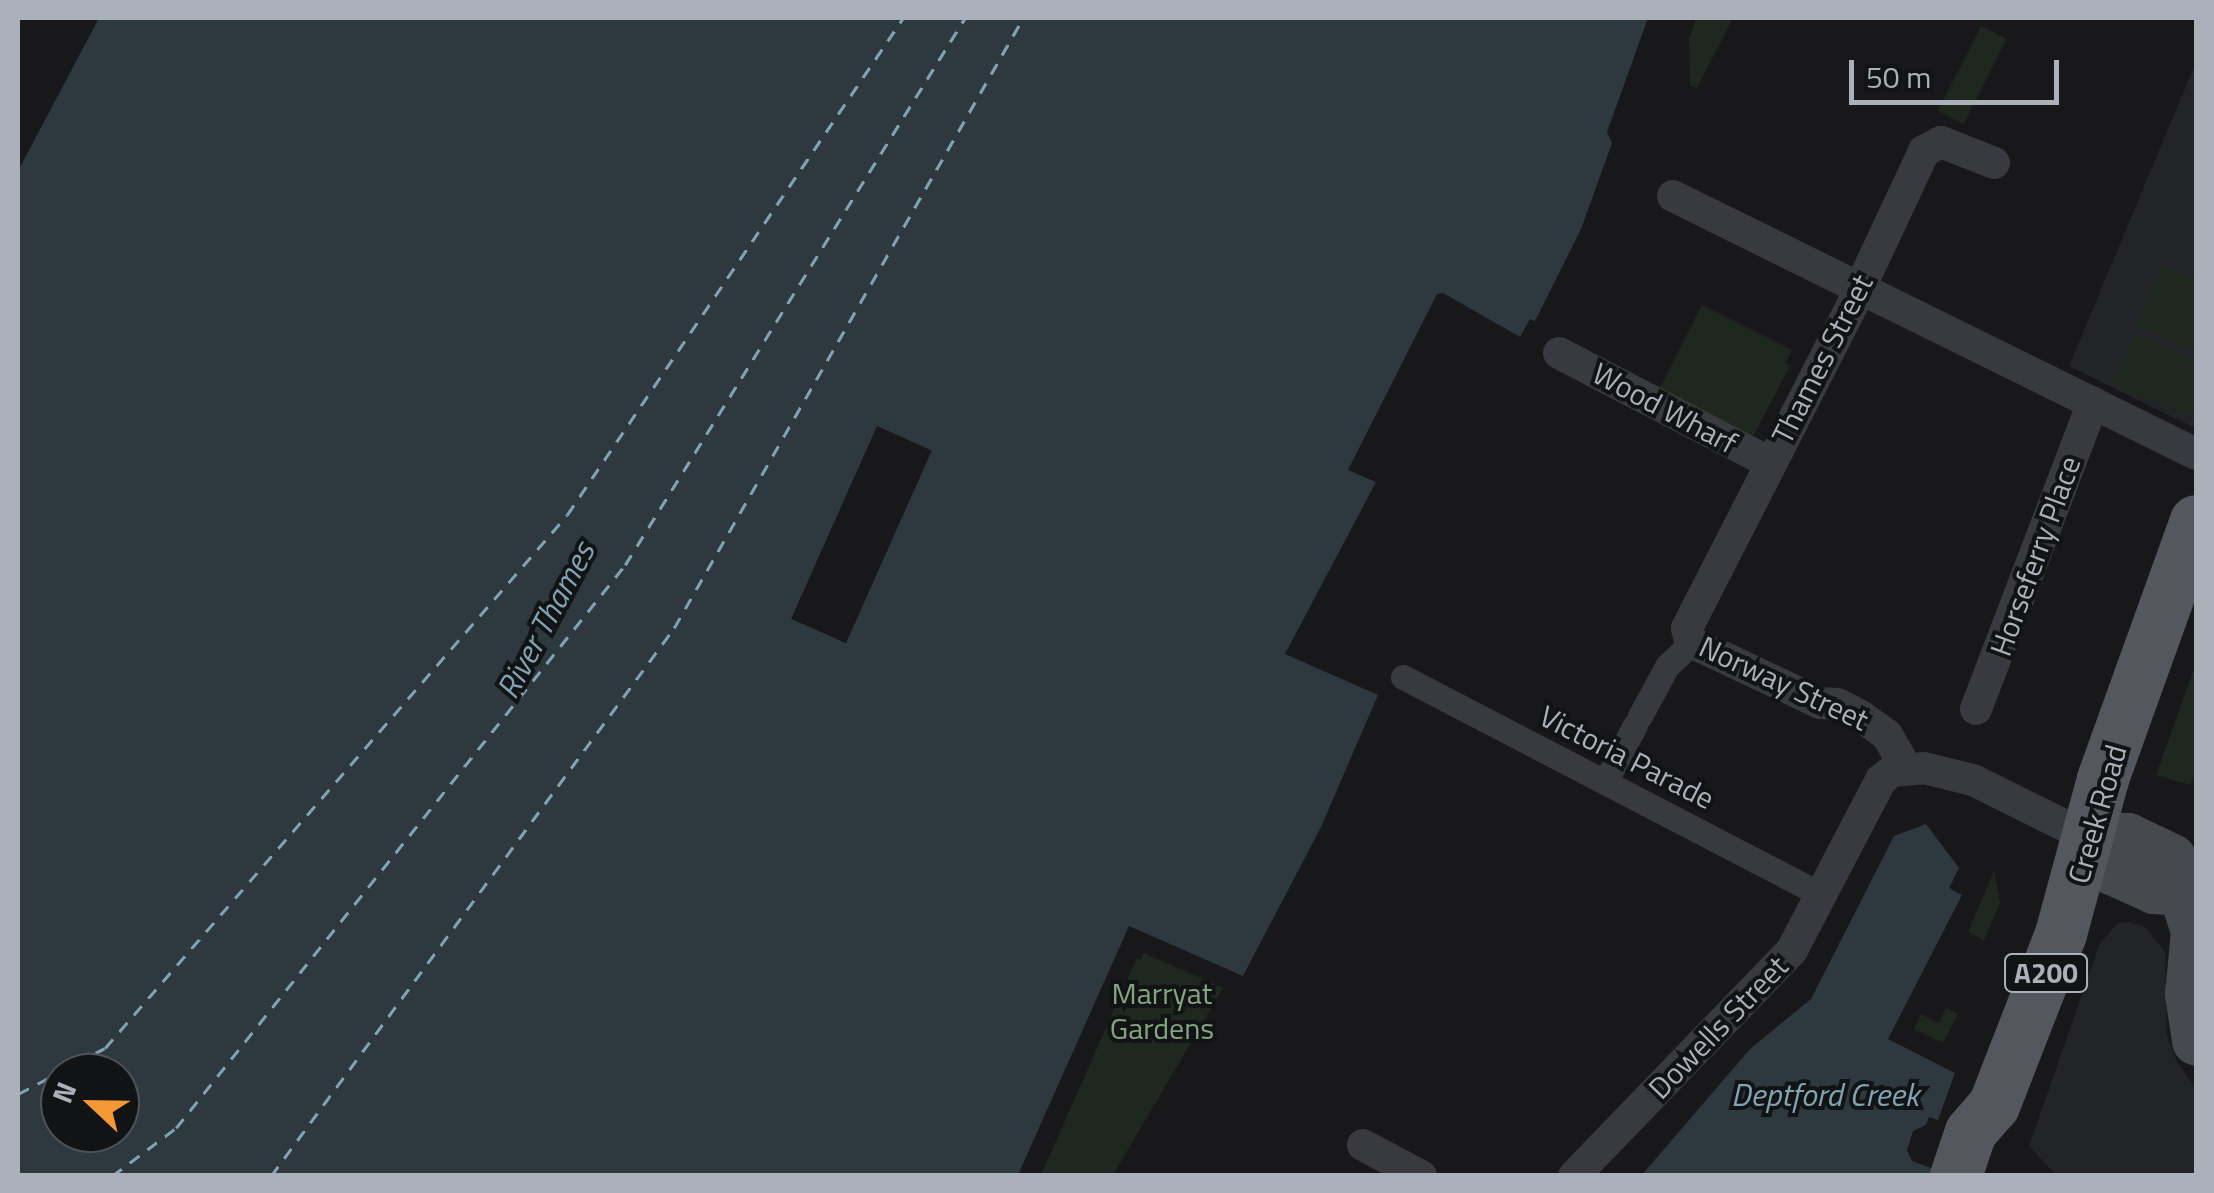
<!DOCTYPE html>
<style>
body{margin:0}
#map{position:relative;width:2214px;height:1193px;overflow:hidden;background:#18181a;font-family:"Titillium Web",sans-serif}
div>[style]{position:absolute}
.built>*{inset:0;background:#232427}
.green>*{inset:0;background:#1f281f;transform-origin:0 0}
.water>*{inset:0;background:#2d393e}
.pier>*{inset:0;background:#18181a;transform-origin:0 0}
.ferry>*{height:2.5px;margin-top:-1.25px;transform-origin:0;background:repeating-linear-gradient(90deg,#81a4b5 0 12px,transparent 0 22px)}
.pedestrian>*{height:25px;margin:-12.5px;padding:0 12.5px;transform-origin:12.5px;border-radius:12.5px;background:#383a3f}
.minor>*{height:32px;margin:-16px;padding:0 16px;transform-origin:16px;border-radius:16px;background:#383a3f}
.secondary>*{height:48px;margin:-24px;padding:0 24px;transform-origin:24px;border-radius:24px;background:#464a4f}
.primary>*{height:52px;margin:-26px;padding:0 26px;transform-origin:26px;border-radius:26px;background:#54585e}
span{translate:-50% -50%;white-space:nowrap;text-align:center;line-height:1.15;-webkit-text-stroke:8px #121315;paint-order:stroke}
.shield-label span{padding:2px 8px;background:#121315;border:2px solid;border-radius:8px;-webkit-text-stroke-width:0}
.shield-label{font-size:28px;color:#aab1ba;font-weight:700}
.street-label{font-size:30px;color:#aab1ba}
.park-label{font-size:30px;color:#84a581}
.water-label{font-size:32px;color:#81a4b5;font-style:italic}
.frame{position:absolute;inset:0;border:20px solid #aab1ba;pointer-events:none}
.north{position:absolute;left:40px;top:1053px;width:100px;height:100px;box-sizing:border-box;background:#121315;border:2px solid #4f5257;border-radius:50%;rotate:292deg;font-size:28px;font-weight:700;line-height:40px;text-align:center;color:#aab1ba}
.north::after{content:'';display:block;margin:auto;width:35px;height:45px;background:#f49735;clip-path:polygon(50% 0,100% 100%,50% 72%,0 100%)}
.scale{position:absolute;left:1849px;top:60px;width:210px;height:45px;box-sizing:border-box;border:5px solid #aab1ba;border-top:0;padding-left:12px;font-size:30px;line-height:35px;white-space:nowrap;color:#aab1ba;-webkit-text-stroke:8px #121315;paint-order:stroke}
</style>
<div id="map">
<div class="built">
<div style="clip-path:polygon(2196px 62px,2196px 425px,2195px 428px,2069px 366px)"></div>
<div style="clip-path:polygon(2130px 922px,2145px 927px,2165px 952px,2167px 1036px,2178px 1064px,2196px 1088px,2196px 1175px,2056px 1175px,2029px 1146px,2100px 943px,2118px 923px)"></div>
</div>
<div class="green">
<div style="clip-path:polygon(1696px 18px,1733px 18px,1697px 88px,1690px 85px,1689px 39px)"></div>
<div style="left:1981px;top:26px;width:29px;height:95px;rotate:27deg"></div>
<div style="clip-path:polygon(2162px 265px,2196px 280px,2196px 350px,2137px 325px)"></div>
<div style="clip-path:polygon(1702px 305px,1792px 350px,1785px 363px,1790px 366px,1752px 438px,1659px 389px)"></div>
<div style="clip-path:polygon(2134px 334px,2196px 361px,2196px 401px,2190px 417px,2112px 384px)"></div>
<div style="clip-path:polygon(2196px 663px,2196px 775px,2190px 785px,2156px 775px)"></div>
<div style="clip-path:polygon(1994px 871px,2000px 903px,1984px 940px,1968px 932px)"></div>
<div style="clip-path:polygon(1144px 953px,1223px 988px,1113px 1175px,1041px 1175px,1137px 958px,1141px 960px)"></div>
<div style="clip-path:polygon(1946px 1008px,1958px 1014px,1943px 1043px,1914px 1029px,1921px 1014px,1939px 1023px)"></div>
</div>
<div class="water">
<div style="clip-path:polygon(evenodd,99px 18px,1648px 18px,1607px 132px,1612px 143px,1581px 229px,1535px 321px,1530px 319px,1520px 337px,1443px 293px,1437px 294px,1348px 470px,1376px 482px,1285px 654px,1378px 695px,1321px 827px,1243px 976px,1129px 926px,1018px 1175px,18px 1175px,18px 171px,99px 18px,60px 1073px,120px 1073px,120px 1133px,60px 1133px,60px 1073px)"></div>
<div style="clip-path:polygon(1926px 824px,1959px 868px,1949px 888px,1962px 895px,1888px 1039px,1955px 1073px,1938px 1120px,1929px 1117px,1926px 1125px,1913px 1131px,1907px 1150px,1912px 1161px,1950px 1175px,1641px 1176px,1750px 1049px,1811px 999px,1894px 836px)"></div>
</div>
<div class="pier">
<div style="left:877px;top:426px;width:60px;height:211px;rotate:24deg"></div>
</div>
<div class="ferry">
<div style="left:18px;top:1094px;width:98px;rotate:-27.9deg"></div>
<div style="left:105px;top:1048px;width:705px;rotate:-49.08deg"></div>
<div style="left:567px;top:515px;width:600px;rotate:-55.94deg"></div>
<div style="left:112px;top:1176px;width:80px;rotate:-36.9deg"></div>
<div style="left:176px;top:1128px;width:720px;rotate:-51.43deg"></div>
<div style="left:625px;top:565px;width:644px;rotate:-58.14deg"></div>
<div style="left:271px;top:1176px;width:680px;rotate:-53.67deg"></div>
<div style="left:674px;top:628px;width:703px;rotate:-60.22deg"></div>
</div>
<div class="pedestrian">
<div style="left:1403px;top:677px;width:471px;rotate:27.5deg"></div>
<div style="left:1640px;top:716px;width:57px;rotate:-61.6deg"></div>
<div style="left:1667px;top:666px;width:21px;rotate:-43deg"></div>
<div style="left:1605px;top:782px;width:64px;rotate:-62.2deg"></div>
</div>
<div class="minor">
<div style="left:1673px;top:196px;width:583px;rotate:26.26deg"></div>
<div style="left:1559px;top:353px;width:238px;rotate:27.5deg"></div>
<div style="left:1976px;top:709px;width:328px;rotate:-69.1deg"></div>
<div style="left:1906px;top:768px;width:38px;rotate:-120deg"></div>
<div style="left:1887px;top:735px;width:32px;rotate:-144deg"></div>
<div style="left:1861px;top:716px;width:27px;rotate:-153deg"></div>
<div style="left:1837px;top:704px;width:17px;rotate:-177deg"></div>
<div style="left:1820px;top:703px;width:138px;rotate:-154.7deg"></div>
<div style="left:1695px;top:644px;width:6px;rotate:-149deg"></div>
<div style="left:1690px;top:641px;width:13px;rotate:-103deg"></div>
<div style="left:1687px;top:628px;width:363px;rotate:-62.9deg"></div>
<div style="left:1852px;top:305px;width:170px;rotate:-64.9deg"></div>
<div style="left:1924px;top:151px;width:19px;rotate:-28deg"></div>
<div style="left:1941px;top:142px;width:57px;rotate:21.6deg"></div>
<div style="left:1363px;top:1145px;width:66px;rotate:28.1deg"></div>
<div style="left:1574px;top:1176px;width:314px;rotate:-46deg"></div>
<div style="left:1792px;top:950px;width:192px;rotate:-62.4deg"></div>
<div style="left:1881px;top:780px;width:14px;rotate:-39deg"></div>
<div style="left:1892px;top:771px;width:32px;rotate:-5deg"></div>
<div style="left:1924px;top:768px;width:50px;rotate:13.8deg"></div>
<div style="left:1973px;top:780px;width:126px;rotate:26.4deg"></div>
</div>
<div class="secondary">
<div style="left:2086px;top:836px;width:42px;rotate:1.4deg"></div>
<div style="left:2128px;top:837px;width:49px;rotate:25.5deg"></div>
<div style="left:2172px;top:858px;width:77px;rotate:72.7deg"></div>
<div style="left:2195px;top:932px;width:62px;rotate:95.5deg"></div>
<div style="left:2189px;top:994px;width:48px;rotate:81.5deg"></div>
<div style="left:2086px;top:836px;width:44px;rotate:53.4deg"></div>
<div style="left:2112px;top:871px;width:46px;rotate:24.3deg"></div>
<div style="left:2154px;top:890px;width:31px;rotate:4deg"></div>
</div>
<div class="primary">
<div style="left:1956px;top:1176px;width:46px;rotate:-71.2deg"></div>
<div style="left:1971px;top:1132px;width:35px;rotate:-49deg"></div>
<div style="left:1994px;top:1106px;width:185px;rotate:-68.7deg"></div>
<div style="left:2061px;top:934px;width:161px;rotate:-74.8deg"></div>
<div style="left:2103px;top:779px;width:274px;rotate:-70.2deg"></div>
</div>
<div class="shield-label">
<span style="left:2046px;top:973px">A200</span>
</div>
<div class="street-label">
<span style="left:1822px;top:359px;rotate:-63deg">Thames Street</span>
<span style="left:1665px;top:408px;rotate:28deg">Wood Wharf</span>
<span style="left:2035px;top:556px;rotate:-70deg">Horseferry Place</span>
<span style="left:1784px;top:683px;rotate:25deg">Norway Street</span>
<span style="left:1627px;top:757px;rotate:27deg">Victoria Parade</span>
<span style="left:2097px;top:814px;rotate:-74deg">Creek Road</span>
<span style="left:1718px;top:1027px;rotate:-46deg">Dowells Street</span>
</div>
<div class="park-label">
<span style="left:1162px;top:1010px">Marryat<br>Gardens</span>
</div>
<div class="water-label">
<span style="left:545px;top:620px;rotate:-62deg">River Thames</span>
<span style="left:1825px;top:1094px">Deptford Creek</span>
</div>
<div class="frame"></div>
<div class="north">N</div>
<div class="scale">50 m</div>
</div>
